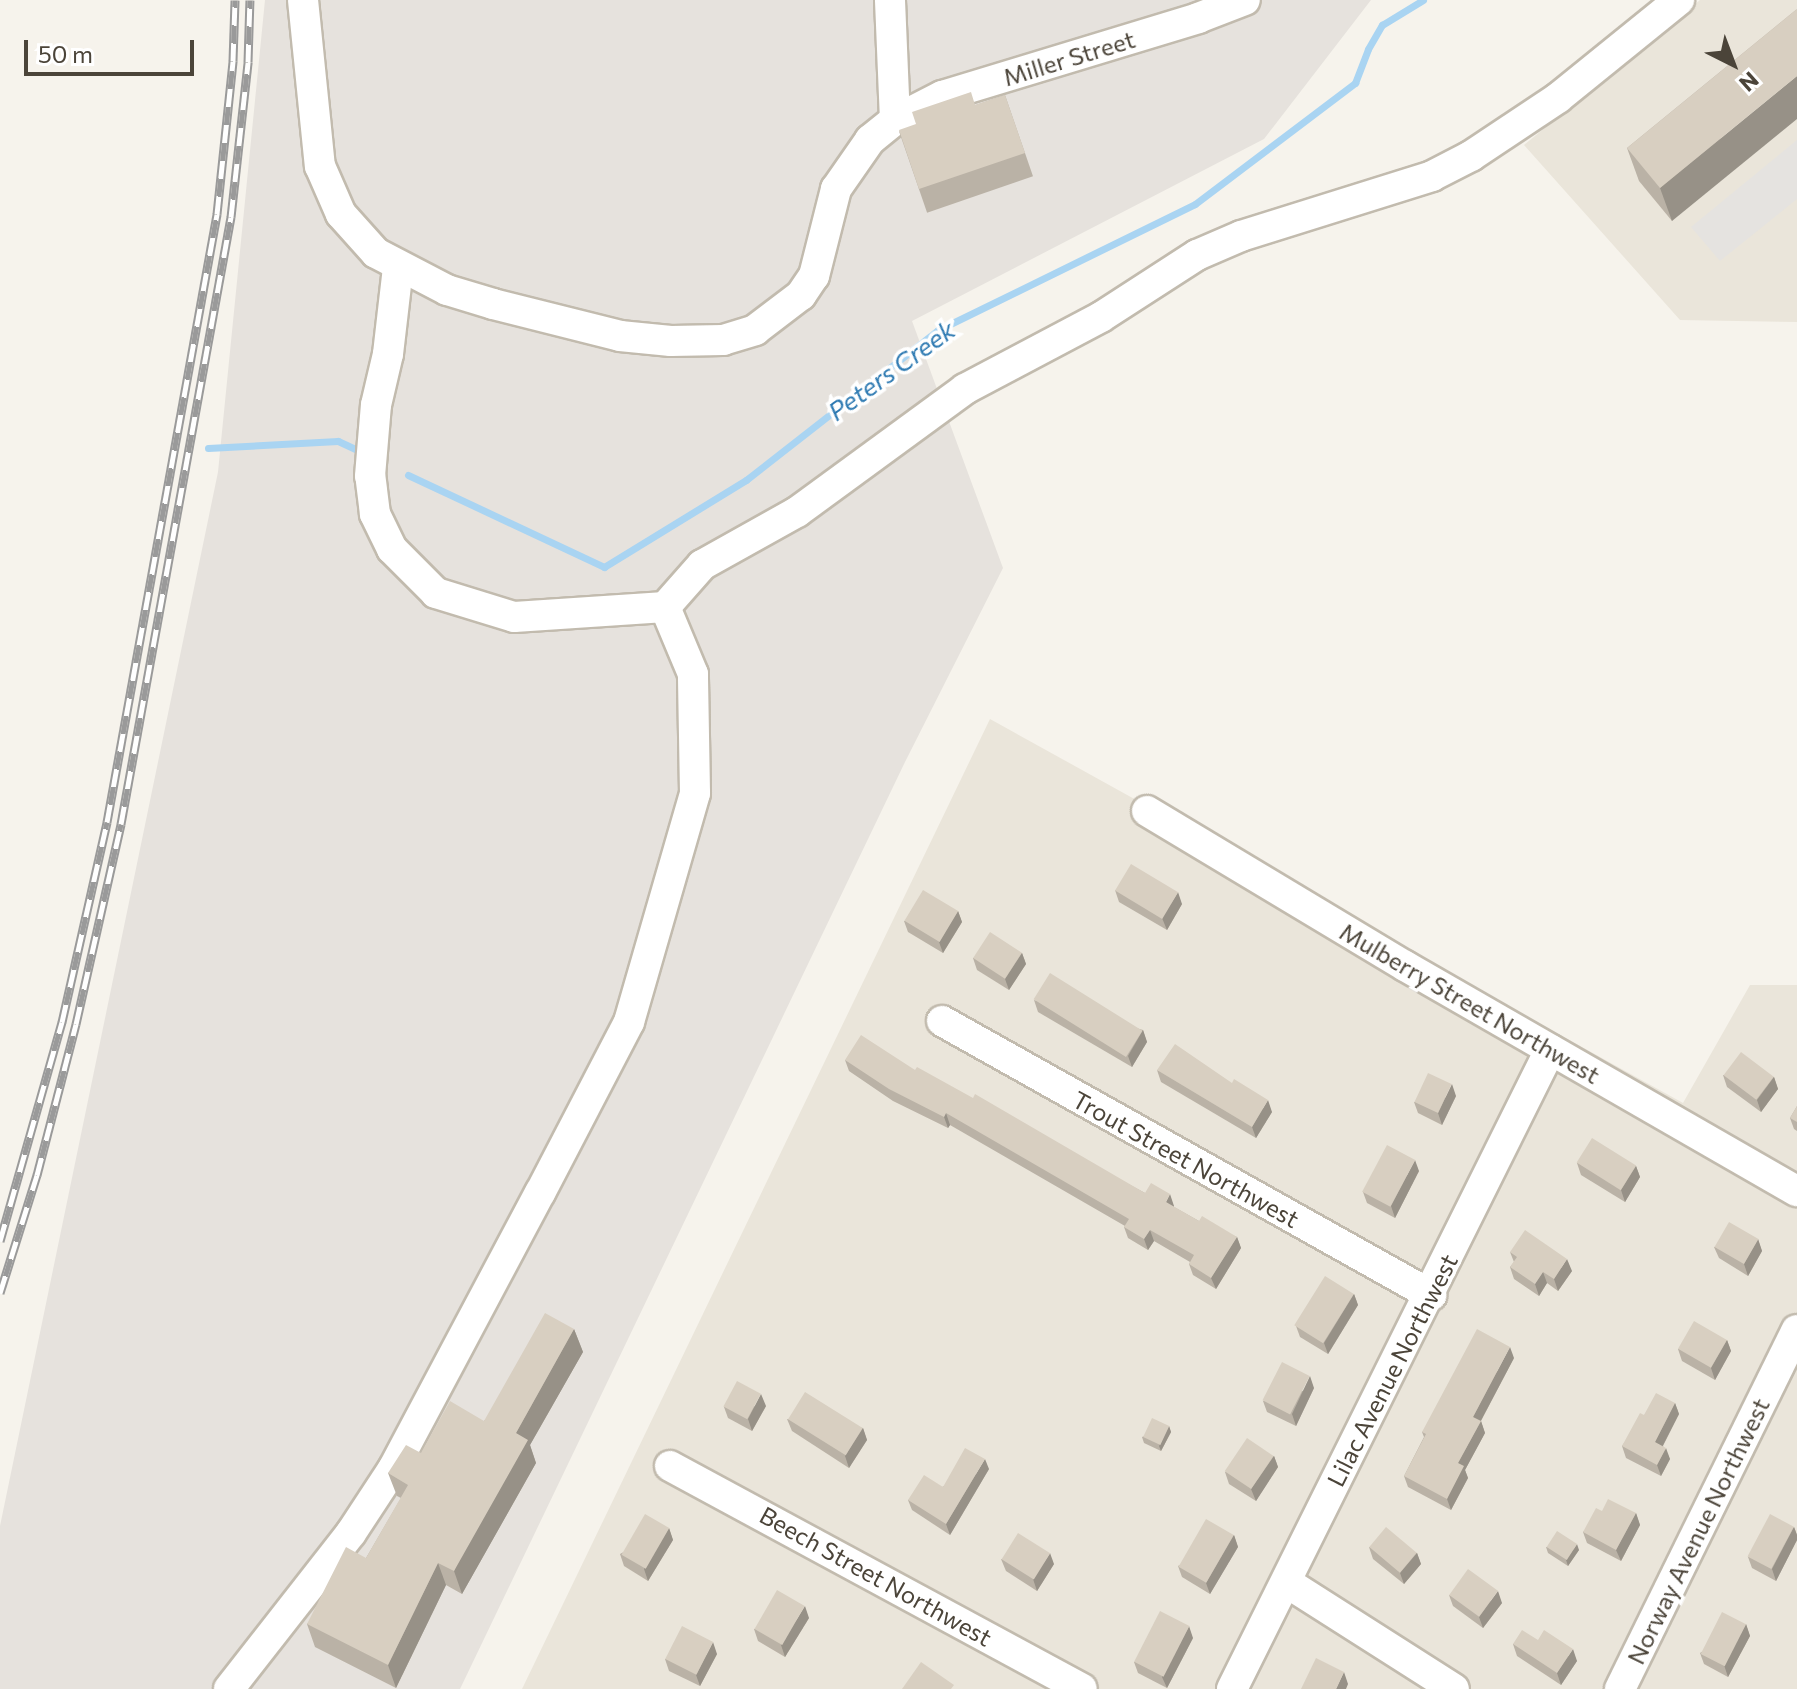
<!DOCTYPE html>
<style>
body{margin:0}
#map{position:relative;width:1797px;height:1689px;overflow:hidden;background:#f6f3ec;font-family:Commissioner,sans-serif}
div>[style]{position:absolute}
.residential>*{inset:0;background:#eae5da}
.industrial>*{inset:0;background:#e6e2dd}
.parking>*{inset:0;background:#e5e3e0}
.stream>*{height:7px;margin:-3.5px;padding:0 3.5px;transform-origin:3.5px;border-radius:3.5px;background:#a9d4f2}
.roads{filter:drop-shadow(2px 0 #c2bbae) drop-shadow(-2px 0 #c2bbae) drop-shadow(0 2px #c2bbae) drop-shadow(0 -2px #c2bbae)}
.minor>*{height:30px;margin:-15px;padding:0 15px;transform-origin:15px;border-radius:15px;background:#fff}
.rail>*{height:9px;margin-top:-4.5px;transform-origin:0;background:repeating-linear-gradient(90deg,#fff 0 18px,#9a9a9a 0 36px);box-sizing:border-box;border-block:2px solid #9a9a9a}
.wall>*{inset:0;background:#bab2a6;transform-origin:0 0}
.shaded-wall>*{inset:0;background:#979187}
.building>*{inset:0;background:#d8cfc1;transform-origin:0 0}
span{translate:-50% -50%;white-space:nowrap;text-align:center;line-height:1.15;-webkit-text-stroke:7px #fff;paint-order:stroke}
.street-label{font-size:24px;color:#4b4439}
.water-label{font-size:26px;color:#2e7ab2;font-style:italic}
.north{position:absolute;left:1693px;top:24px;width:80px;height:80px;-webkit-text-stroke:6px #fff;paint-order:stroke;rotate:138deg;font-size:22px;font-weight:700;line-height:32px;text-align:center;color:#4b4439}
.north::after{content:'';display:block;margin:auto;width:28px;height:36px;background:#4b4439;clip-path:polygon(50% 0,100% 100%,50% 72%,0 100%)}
.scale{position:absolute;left:24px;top:40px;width:170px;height:36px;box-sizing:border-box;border:4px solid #4b4439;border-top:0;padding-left:10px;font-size:24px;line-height:28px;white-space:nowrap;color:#4b4439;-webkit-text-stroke:6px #fff;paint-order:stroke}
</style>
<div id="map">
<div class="residential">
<div style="clip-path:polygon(1700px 0,1797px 0,1797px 322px,1680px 320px,1524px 145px)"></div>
<div style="clip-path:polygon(990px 719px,1683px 1103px,1750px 985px,1797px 985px,1797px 1689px,522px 1689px)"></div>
</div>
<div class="industrial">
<div style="clip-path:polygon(265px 0,1371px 0,1264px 139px,912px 321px,1003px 568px,905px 762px,460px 1689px,0 1689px,0 1526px,218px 472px)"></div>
</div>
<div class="parking">
<div style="clip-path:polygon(1797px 140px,1797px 199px,1720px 261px,1691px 227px)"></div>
</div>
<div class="stream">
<div style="left:208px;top:448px;width:130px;rotate:-3.1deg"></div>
<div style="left:338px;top:441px;width:19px;rotate:25deg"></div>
<div style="left:408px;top:475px;width:217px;rotate:25.1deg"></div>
<div style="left:604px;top:567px;width:167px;rotate:-31.5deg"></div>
<div style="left:746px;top:480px;width:244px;rotate:-38deg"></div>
<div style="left:938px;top:330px;width:286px;rotate:-26.1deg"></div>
<div style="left:1195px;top:204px;width:201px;rotate:-37.1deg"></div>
<div style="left:1355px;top:83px;width:36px;rotate:-69deg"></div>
<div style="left:1368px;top:49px;width:28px;rotate:-60deg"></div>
<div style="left:1382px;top:25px;width:48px;rotate:-31.4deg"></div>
</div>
<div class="roads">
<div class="minor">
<div style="left:303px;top:0;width:167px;rotate:84.2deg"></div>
<div style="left:320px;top:166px;width:52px;rotate:66.4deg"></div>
<div style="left:341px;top:214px;width:52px;rotate:48.1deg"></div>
<div style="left:376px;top:253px;width:80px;rotate:27.5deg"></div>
<div style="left:447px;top:290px;width:48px;rotate:16.9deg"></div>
<div style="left:493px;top:304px;width:131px;rotate:14.1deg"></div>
<div style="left:620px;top:336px;width:51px;rotate:5.6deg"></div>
<div style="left:671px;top:341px;width:52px;rotate:-1.1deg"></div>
<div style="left:723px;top:340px;width:34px;rotate:-17deg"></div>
<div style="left:755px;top:330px;width:58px;rotate:-37.3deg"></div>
<div style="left:801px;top:295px;width:23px;rotate:-56deg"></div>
<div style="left:814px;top:276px;width:90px;rotate:-75.8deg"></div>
<div style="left:836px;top:189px;width:60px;rotate:-55.2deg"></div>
<div style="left:870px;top:140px;width:32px;rotate:-39deg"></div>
<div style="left:895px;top:120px;width:120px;rotate:-92.4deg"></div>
<div style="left:895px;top:120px;width:53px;rotate:-27.1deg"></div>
<div style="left:942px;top:96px;width:268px;rotate:-16.9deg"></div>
<div style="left:1198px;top:18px;width:50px;rotate:-21deg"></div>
<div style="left:665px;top:607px;width:56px;rotate:-48.6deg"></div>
<div style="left:702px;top:565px;width:109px;rotate:-29.2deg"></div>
<div style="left:797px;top:512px;width:208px;rotate:-36.2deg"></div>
<div style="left:965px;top:389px;width:154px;rotate:-27.9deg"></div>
<div style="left:1101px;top:317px;width:114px;rotate:-32.9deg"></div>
<div style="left:1197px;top:255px;width:48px;rotate:-23.4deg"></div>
<div style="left:1241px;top:236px;width:200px;rotate:-17.4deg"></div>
<div style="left:1432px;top:176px;width:44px;rotate:-27.1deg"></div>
<div style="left:1471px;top:156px;width:105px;rotate:-33.7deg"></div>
<div style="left:1558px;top:98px;width:156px;rotate:-39deg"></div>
<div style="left:1147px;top:811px;width:301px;rotate:31deg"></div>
<div style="left:1405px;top:966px;width:452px;rotate:29.9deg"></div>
<div style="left:942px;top:1021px;width:561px;rotate:29.26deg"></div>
<div style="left:670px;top:1466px;width:468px;rotate:28.4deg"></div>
<div style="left:1286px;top:1582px;width:199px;rotate:32.5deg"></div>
<div style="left:229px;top:1689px;width:198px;rotate:-52deg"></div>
<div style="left:351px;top:1533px;width:77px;rotate:-56.7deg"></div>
<div style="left:393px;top:1469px;width:313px;rotate:-62deg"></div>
<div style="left:540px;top:1193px;width:193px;rotate:-62.5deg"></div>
<div style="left:629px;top:1022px;width:238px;rotate:-73.9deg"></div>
<div style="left:695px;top:793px;width:119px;rotate:-91deg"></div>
<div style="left:693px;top:674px;width:73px;rotate:-112.7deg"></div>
<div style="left:665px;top:607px;width:151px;rotate:176.2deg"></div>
<div style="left:514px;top:617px;width:82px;rotate:-162.9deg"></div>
<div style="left:436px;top:593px;width:62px;rotate:-135deg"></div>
<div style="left:392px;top:549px;width:39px;rotate:-116deg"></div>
<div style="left:375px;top:514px;width:38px;rotate:-97deg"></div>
<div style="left:370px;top:476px;width:71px;rotate:-85.2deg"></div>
<div style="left:376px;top:405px;width:52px;rotate:-76.8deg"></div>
<div style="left:388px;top:354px;width:88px;rotate:-83.4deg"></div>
<div style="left:1232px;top:1689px;width:714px;rotate:-63.54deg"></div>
<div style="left:1620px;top:1689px;width:400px;rotate:-63.8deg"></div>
</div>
</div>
<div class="rail">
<div style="left:0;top:1241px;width:228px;rotate:-74.2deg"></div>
<div style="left:62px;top:1022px;width:205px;rotate:-77.3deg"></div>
<div style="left:107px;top:822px;width:618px;rotate:-79.74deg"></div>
<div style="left:217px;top:214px;width:154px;rotate:-84deg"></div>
<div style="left:233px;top:61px;width:61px;rotate:-88.1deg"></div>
<div style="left:0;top:1293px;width:124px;rotate:-72.6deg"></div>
<div style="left:37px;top:1175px;width:156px;rotate:-75.5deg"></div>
<div style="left:76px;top:1024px;width:205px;rotate:-77.3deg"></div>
<div style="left:121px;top:824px;width:617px;rotate:-79.73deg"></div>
<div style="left:231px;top:217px;width:156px;rotate:-83.7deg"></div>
<div style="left:248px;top:62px;width:62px;rotate:-88.2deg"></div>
</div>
<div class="wall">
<div style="clip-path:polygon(1797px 9px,1672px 221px,1639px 181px,1627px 148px)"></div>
<div style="left:1005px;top:95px;width:86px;height:112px;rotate:71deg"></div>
<div style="clip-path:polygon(1115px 890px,1182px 904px,1167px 930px,1119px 902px)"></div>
<div style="clip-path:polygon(958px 911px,962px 922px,943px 953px,908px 932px,904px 921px)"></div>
<div style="clip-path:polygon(1022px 953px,1026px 964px,1009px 990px,977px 970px,973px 958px)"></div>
<div style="clip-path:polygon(1034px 1000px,1143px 1030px,1147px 1042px,1132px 1067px,1038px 1012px)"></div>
<div style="clip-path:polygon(845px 1060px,915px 1070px,1145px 1193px,1174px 1206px,1174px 1207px,1199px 1221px,1237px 1237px,1241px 1248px,1216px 1289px,1193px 1275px,1189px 1264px,1190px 1262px,1154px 1241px,1148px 1250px,1128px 1238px,1124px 1227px,1125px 1226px,950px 1125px,948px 1128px,893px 1101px,849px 1071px)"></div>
<div style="clip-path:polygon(1157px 1070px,1272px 1112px,1256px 1138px,1161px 1082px)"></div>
<div style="clip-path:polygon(1723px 1075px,1774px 1077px,1778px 1089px,1761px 1112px,1727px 1087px)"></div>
<div style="clip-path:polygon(1456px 1096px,1442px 1125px,1418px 1113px,1414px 1102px)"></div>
<div style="clip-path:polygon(1797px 1106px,1797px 1131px,1794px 1129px,1790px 1118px)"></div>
<div style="clip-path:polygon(1577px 1163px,1636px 1166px,1640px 1177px,1625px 1202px,1581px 1175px)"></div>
<div style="clip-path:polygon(1419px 1171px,1395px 1218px,1367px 1203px,1363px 1192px)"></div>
<div style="clip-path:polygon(1758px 1239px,1762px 1251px,1748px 1276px,1719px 1258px,1714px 1247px)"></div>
<div style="clip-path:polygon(1510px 1252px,1572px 1271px,1558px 1291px,1547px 1283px,1539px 1296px,1514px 1279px,1510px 1267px,1514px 1262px)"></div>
<div style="clip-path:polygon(1354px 1294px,1358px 1305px,1328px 1354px,1300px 1337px,1296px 1326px)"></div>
<div style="clip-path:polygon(574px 1329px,583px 1352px,530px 1445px,536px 1463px,462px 1594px,446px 1585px,396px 1688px,315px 1647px,307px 1624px,366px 1558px,401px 1498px,397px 1496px,388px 1473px,421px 1453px,484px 1421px)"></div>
<div style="clip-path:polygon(1727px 1340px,1731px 1351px,1715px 1380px,1682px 1361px,1678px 1349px)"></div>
<div style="clip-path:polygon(1514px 1358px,1481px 1421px,1485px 1433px,1465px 1470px,1468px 1478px,1451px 1510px,1408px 1487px,1404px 1476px,1424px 1437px,1422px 1432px)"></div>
<div style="clip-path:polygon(1314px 1388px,1296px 1426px,1267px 1412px,1263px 1401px)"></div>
<div style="clip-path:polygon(1675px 1403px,1679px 1414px,1663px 1446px,1670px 1459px,1661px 1476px,1626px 1458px,1622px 1446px,1644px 1415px)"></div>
<div style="clip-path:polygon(766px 1406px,752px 1431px,728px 1418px,724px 1407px)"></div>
<div style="clip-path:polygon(787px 1419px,863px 1428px,867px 1440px,849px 1468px,792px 1431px)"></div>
<div style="clip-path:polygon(1169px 1426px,1171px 1432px,1161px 1451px,1144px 1443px,1142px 1437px)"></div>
<div style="clip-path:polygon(1274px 1456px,1278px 1467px,1256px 1501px,1229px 1484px,1225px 1472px)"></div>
<div style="clip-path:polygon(989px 1469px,950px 1535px,912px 1510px,908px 1500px)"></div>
<div style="clip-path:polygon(1602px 1511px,1636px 1513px,1640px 1525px,1621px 1561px,1587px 1543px,1583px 1532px)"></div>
<div style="clip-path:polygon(1794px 1527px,1797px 1535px,1797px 1540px,1776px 1581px,1752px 1568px,1748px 1557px)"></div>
<div style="clip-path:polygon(669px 1528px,673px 1540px,648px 1581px,624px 1566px,620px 1554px)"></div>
<div style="clip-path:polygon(1234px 1535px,1238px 1547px,1210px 1594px,1182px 1577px,1178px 1566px)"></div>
<div style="clip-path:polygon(1369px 1547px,1417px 1553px,1421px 1564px,1404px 1584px,1373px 1559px)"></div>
<div style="clip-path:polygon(1546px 1547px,1579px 1550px,1568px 1566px,1548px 1553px)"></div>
<div style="clip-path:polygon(1001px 1559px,1054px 1564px,1037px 1591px,1006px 1571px)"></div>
<div style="clip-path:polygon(1449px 1595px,1502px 1603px,1483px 1628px,1453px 1606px)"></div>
<div style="clip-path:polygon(809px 1618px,785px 1657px,758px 1641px,754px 1629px)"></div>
<div style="clip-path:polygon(1746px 1624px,1750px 1636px,1728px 1677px,1704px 1664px,1700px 1653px)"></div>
<div style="clip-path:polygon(1193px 1638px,1167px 1688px,1138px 1673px,1134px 1662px)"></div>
<div style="clip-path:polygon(1538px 1640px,1577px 1661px,1561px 1685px,1517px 1656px,1513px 1644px)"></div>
<div style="clip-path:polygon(717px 1654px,700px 1686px,669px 1671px,665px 1659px)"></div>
</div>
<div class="shaded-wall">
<div style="clip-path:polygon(1797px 76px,1797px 119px,1672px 221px,1660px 188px)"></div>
<div style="clip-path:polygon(1178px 892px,1182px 904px,1167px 930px,1162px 918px)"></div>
<div style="clip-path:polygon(958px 911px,962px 922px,943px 953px,939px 942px)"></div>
<div style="clip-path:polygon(1022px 953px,1026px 964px,1009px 990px,1005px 979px)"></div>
<div style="clip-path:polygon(1143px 1030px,1147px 1042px,1132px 1067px,1128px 1056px)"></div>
<div style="clip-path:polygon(1774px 1077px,1778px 1089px,1761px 1112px,1757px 1100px)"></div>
<div style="clip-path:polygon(1452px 1084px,1456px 1096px,1442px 1125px,1438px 1113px)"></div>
<div style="clip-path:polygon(1268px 1100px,1272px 1112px,1256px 1138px,1252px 1127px)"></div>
<div style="clip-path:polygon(946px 1113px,950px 1125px,948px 1128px,944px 1117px)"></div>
<div style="clip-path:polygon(1415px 1160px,1419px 1171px,1395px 1218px,1391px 1206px)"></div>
<div style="clip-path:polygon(1636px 1166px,1640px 1177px,1625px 1202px,1621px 1190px)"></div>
<div style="clip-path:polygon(1170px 1194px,1174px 1206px,1170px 1214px,1166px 1202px)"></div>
<div style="clip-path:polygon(1150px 1230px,1154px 1241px,1148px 1250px,1144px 1239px)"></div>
<div style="clip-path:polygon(1237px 1237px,1241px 1248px,1216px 1289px,1211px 1278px)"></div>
<div style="clip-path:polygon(1758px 1239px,1762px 1251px,1748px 1276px,1744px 1264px)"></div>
<div style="clip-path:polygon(1567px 1259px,1572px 1271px,1558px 1291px,1554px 1279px)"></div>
<div style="clip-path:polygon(1543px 1272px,1547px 1283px,1539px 1296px,1535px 1284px)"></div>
<div style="clip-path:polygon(1354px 1294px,1358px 1305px,1328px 1354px,1324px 1343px)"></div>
<div style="clip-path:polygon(574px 1329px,583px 1352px,530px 1445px,536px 1463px,462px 1594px,454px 1571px,516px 1433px)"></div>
<div style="clip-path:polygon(1727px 1340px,1731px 1351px,1715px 1380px,1711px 1368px)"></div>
<div style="clip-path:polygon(1510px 1347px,1514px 1358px,1477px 1428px,1473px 1417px)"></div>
<div style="clip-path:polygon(1310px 1376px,1314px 1388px,1296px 1426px,1292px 1414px)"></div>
<div style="clip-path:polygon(761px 1394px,766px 1406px,752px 1431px,748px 1419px)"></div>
<div style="clip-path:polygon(1675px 1403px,1679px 1414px,1659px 1453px,1655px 1442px)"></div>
<div style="clip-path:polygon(1481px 1421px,1485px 1433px,1465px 1470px,1468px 1478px,1451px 1510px,1447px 1499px,1458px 1463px)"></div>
<div style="clip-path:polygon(1169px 1426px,1171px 1432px,1161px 1451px,1159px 1446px)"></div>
<div style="clip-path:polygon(863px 1428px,867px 1440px,849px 1468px,845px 1456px)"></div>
<div style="clip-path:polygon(1666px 1448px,1670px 1459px,1661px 1476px,1657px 1465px)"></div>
<div style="clip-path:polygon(1274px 1456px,1278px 1467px,1256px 1501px,1251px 1489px)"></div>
<div style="clip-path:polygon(985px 1459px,989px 1469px,950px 1535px,946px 1524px)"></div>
<div style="clip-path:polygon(1636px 1513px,1640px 1525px,1621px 1561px,1616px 1550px)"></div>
<div style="clip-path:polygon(1794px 1527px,1797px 1535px,1797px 1540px,1776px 1581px,1772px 1569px)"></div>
<div style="clip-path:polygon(669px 1528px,673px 1540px,648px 1581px,644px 1569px)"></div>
<div style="clip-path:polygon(1234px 1535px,1238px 1547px,1210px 1594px,1206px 1583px)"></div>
<div style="clip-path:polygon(1577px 1544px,1579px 1550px,1568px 1566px,1566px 1560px)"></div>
<div style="clip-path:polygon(1050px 1553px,1054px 1564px,1037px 1591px,1033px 1579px)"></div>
<div style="clip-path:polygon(1417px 1553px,1421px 1564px,1404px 1584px,1400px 1573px)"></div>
<div style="clip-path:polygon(438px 1563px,446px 1585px,396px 1688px,388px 1665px)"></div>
<div style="clip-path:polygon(1498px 1591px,1502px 1603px,1483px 1628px,1479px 1617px)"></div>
<div style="clip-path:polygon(805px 1606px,809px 1618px,785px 1657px,781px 1645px)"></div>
<div style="clip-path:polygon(1746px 1624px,1750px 1636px,1728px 1677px,1724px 1665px)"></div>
<div style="clip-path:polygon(1189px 1626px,1193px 1638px,1167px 1688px,1162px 1677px)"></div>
<div style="clip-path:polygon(713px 1642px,717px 1654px,700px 1686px,696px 1675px)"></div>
<div style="clip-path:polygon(1573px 1649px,1577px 1661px,1561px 1685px,1557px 1673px)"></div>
<div style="clip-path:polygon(1344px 1672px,1348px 1684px,1346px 1689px,1336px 1689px)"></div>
</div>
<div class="building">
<div style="clip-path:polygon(1797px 9px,1797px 76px,1660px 188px,1627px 148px)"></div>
<div style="clip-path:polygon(971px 92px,975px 105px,1005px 95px,1025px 153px,919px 189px,899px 130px,916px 124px,912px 112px)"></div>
<div style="left:1131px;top:864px;width:55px;height:31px;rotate:31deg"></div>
<div style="left:923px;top:890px;width:41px;height:36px;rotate:31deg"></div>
<div style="left:990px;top:932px;width:38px;height:31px;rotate:33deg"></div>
<div style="left:1050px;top:973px;width:109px;height:31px;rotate:32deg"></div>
<div style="clip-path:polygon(861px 1035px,915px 1070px,917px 1067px,973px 1098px,975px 1094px,1145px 1193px,1151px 1183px,1170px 1194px,1166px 1202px,1199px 1221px,1202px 1216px,1237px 1237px,1211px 1278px,1189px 1264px,1194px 1255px,1150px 1230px,1144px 1239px,1124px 1227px,1129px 1219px,946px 1113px,944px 1117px,889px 1089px,845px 1060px)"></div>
<div style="clip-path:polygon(1175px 1044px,1232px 1083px,1234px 1079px,1268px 1100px,1252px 1127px,1157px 1070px)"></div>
<div style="left:1741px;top:1052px;width:41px;height:29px;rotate:37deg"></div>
<div style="left:1428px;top:1073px;width:26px;height:32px;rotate:25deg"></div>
<div style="clip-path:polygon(1797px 1106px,1797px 1122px,1790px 1118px)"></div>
<div style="left:1592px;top:1138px;width:52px;height:29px;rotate:32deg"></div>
<div style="left:1387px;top:1145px;width:32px;height:53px;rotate:28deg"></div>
<div style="left:1729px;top:1222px;width:34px;height:29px;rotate:30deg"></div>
<div style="clip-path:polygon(1525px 1230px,1567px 1259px,1554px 1279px,1543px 1272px,1535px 1284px,1510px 1267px,1517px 1257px,1510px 1252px)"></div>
<div style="left:1325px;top:1276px;width:34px;height:58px;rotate:32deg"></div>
<div style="clip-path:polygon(545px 1313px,574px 1329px,516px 1433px,528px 1440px,454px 1571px,438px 1563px,388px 1665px,307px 1624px,346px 1547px,366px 1558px,408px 1485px,388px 1473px,406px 1445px,421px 1453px,450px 1401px,484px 1421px)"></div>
<div style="left:1694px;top:1321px;width:38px;height:32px;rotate:30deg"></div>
<div style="clip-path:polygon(1477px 1329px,1510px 1347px,1473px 1417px,1481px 1421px,1458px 1463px,1464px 1466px,1447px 1499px,1404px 1476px,1426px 1434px,1422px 1432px)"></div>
<div style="left:1282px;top:1362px;width:31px;height:43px;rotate:27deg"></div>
<div style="left:737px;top:1381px;width:27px;height:29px;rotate:28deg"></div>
<div style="left:805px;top:1392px;width:68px;height:32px;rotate:32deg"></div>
<div style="clip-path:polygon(1656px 1393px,1675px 1403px,1655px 1442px,1666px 1448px,1657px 1465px,1622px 1446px,1640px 1413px,1644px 1415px)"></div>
<div style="left:1152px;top:1418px;width:19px;height:21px;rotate:25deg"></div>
<div style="left:1247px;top:1438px;width:32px;height:40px;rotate:34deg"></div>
<div style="clip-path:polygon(965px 1448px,985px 1459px,946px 1524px,908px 1500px,924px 1475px,943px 1487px)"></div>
<div style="clip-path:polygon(1608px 1499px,1636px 1513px,1616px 1550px,1583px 1532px,1596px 1508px,1602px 1511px)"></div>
<div style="left:645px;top:1514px;width:28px;height:47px;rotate:30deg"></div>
<div style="left:1770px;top:1514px;width:27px;height:48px;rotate:28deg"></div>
<div style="left:1206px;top:1519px;width:32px;height:55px;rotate:30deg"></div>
<div style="left:1386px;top:1527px;width:40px;height:26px;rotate:40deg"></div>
<div style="left:1557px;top:1531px;width:24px;height:19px;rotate:33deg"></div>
<div style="left:1018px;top:1533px;width:38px;height:31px;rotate:32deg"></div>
<div style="left:1468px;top:1569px;width:37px;height:32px;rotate:36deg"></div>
<div style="left:777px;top:1590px;width:32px;height:45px;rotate:30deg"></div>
<div style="left:1160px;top:1611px;width:33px;height:57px;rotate:27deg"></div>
<div style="left:1722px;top:1612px;width:27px;height:47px;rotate:27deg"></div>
<div style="left:682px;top:1626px;width:35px;height:37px;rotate:27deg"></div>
<div style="clip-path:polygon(1522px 1630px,1538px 1640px,1544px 1630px,1573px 1649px,1557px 1673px,1513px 1644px)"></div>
<div style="clip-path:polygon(1316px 1658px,1344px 1672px,1336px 1689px,1301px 1689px)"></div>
<div style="clip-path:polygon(921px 1662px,954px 1685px,951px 1689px,902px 1689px)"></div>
</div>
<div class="street-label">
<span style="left:1069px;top:58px;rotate:-17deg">Miller Street</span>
<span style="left:1470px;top:1003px;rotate:30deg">Mulberry Street Northwest</span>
<span style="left:1186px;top:1159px;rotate:29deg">Trout Street Northwest</span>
<span style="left:1392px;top:1370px;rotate:-63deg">Lilac Avenue Northwest</span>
<span style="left:1698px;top:1531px;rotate:-64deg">Norway Avenue Northwest</span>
<span style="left:876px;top:1576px;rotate:29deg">Beech Street Northwest</span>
</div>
<div class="water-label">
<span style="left:891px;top:370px;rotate:-36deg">Peters Creek</span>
</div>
<div class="north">N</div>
<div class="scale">50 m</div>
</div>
